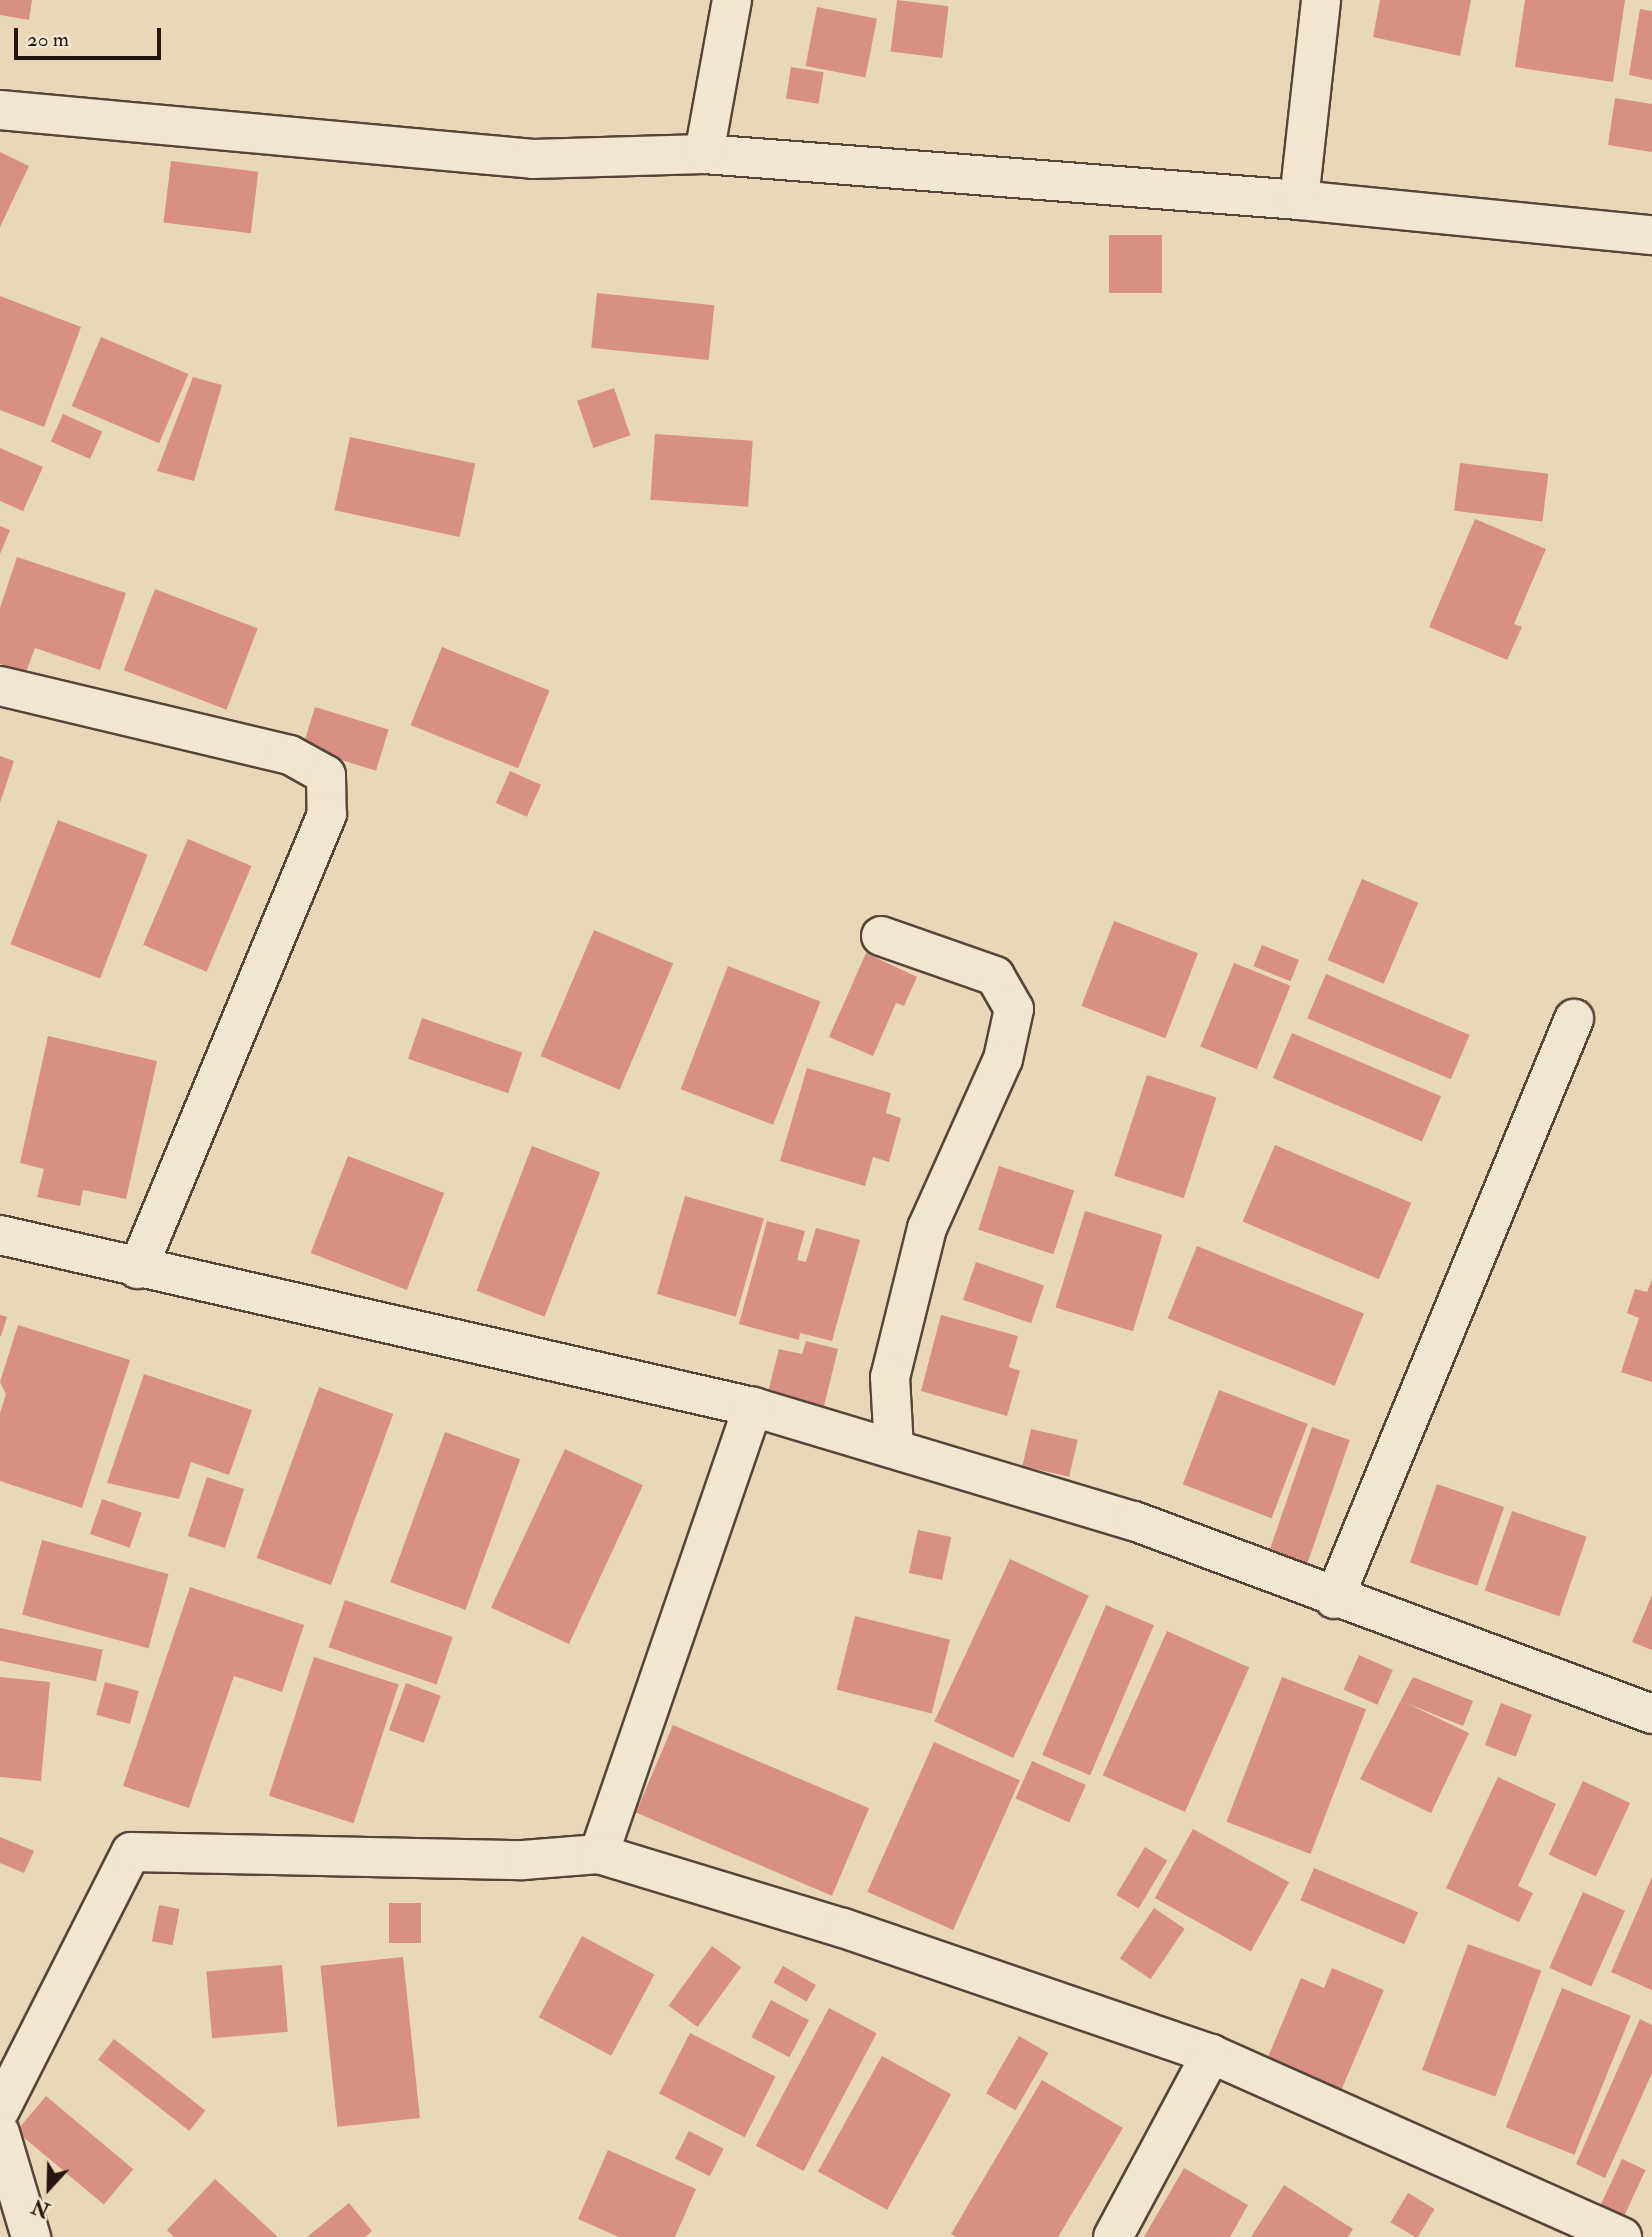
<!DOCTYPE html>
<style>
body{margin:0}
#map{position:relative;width:1652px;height:2237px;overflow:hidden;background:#e9d8b7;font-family:"IM FELL Double Pica",serif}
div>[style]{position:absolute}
.building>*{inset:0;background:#d79082;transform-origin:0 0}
.roads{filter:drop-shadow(2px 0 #554638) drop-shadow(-2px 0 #554638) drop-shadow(0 2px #554638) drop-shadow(0 -2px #554638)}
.minor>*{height:38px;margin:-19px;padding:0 19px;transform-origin:19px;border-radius:19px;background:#f1e6d0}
span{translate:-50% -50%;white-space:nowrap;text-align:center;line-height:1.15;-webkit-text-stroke:7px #f1e6d0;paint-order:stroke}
.north{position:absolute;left:14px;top:2153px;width:70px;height:70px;-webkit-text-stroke:5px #f1e6d0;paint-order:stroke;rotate:202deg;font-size:19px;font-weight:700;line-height:28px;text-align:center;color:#24160e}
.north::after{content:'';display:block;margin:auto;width:24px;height:32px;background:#24160e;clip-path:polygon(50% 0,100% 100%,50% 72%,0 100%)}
.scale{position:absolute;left:14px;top:28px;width:147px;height:32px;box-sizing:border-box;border:4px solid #24160e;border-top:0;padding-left:9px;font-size:21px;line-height:24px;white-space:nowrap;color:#24160e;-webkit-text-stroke:5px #f1e6d0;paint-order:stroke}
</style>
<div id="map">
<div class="building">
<div style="clip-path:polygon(0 0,32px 0,29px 20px,0 15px)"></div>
<div style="left:897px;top:0;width:52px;height:52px;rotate:7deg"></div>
<div style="clip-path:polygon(1380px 0,1471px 0,1460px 56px,1373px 37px)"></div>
<div style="clip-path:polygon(1525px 0,1625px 0,1613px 82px,1515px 67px)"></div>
<div style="left:817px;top:7px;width:61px;height:60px;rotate:11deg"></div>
<div style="clip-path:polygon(1640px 9px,1652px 11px,1652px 80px,1629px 75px)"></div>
<div style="left:791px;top:67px;width:33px;height:32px;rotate:9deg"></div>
<div style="clip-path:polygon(1615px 98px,1652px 104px,1652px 152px,1608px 145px)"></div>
<div style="clip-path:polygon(0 152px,29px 166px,0 227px)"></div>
<div style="left:171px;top:161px;width:88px;height:62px;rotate:7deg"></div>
<div style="left:1109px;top:235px;width:53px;height:58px"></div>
<div style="left:597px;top:293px;width:118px;height:55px;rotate:6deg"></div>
<div style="clip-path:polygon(0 296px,81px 327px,44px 427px,0 410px)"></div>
<div style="left:101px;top:337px;width:95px;height:75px;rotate:23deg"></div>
<div style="clip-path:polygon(193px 377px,222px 385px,194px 481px,157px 471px)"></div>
<div style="left:614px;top:388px;width:50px;height:39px;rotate:71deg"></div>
<div style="left:63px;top:414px;width:43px;height:30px;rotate:24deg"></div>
<div style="left:655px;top:434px;width:98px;height:66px;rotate:4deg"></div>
<div style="left:350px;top:437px;width:128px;height:75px;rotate:12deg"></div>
<div style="clip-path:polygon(0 448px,43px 467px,23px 511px,0 501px)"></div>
<div style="left:1460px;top:463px;width:89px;height:48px;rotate:7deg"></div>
<div style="clip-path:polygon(1475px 519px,1546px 549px,1514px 624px,1522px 627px,1507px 660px,1429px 627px)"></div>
<div style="clip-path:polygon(0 526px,10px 530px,0 554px)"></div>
<div style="clip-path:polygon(17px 557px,126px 593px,100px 670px,35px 648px,26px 672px,0 664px,0 608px)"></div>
<div style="left:155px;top:589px;width:110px;height:87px;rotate:21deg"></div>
<div style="left:442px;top:647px;width:116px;height:84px;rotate:22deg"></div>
<div style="left:315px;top:707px;width:77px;height:43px;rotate:17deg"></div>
<div style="clip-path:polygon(0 756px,14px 761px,0 803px)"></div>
<div style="left:510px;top:771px;width:34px;height:35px;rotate:24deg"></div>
<div style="left:58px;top:820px;width:96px;height:133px;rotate:21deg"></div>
<div style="left:188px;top:839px;width:69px;height:115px;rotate:23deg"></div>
<div style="left:1362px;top:879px;width:61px;height:88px;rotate:23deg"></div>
<div style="left:1114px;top:921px;width:90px;height:91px;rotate:21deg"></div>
<div style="left:594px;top:930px;width:86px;height:137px;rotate:23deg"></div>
<div style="left:1262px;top:945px;width:40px;height:23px;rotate:22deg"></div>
<div style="clip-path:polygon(866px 953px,917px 977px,904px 1006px,896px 1003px,873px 1056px,829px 1037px)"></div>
<div style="left:1234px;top:963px;width:61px;height:90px;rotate:22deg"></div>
<div style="left:728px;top:966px;width:99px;height:132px;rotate:21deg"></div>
<div style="left:1326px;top:974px;width:156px;height:48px;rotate:23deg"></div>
<div style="left:422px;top:1018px;width:106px;height:43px;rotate:19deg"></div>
<div style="left:1292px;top:1033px;width:162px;height:49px;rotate:23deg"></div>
<div style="clip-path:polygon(48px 1036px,157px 1061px,126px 1199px,83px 1190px,80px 1206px,37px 1197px,44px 1169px,20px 1163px)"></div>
<div style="clip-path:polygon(807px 1068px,891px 1093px,886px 1113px,901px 1118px,889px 1162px,873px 1157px,865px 1186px,780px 1161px)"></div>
<div style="left:1147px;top:1075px;width:73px;height:106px;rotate:18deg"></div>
<div style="left:1275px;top:1145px;width:148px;height:83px;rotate:23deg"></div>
<div style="left:532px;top:1146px;width:73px;height:155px;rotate:21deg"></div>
<div style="left:348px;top:1156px;width:103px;height:104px;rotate:21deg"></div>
<div style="left:999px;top:1166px;width:79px;height:67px;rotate:18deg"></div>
<div style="left:685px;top:1196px;width:82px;height:102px;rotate:16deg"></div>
<div style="left:1085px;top:1211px;width:81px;height:101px;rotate:17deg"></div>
<div style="clip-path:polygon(767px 1221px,805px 1231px,797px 1260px,806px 1262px,816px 1228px,860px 1240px,832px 1341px,800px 1333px,799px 1340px,739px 1324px)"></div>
<div style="left:1197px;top:1246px;width:180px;height:78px;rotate:22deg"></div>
<div style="left:976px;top:1262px;width:72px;height:40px;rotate:19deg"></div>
<div style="clip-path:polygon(1652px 1279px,1652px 1382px,1621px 1372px,1639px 1318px,1627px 1313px,1635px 1289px,1647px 1292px)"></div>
<div style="clip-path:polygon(0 1315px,7px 1317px,1px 1336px,0 1336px)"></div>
<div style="clip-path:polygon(941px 1315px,1018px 1336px,1009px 1367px,1020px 1371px,1007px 1416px,921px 1391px)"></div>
<div style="clip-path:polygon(18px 1325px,130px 1360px,82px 1508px,0 1481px,0 1413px,6px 1394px,0 1382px)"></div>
<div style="clip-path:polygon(806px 1341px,838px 1349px,824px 1406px,768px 1392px,779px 1349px,802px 1354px)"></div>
<div style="clip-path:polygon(144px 1374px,252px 1410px,229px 1475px,191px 1462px,179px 1499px,107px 1483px)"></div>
<div style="left:319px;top:1387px;width:79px;height:182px;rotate:20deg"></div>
<div style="left:1219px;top:1390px;width:95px;height:101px;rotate:21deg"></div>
<div style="left:1312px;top:1427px;width:40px;height:133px;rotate:19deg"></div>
<div style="left:1031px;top:1429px;width:48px;height:38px;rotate:13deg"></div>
<div style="left:445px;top:1432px;width:80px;height:160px;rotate:20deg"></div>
<div style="left:565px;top:1449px;width:86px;height:175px;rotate:25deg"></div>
<div style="left:207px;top:1477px;width:39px;height:62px;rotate:18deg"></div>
<div style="left:1437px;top:1484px;width:71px;height:83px;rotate:19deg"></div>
<div style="left:102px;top:1499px;width:42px;height:37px;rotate:19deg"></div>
<div style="left:1512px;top:1511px;width:79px;height:84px;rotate:19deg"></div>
<div style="left:918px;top:1530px;width:34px;height:44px;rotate:12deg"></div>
<div style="left:42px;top:1540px;width:131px;height:77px;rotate:15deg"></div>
<div style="left:1010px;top:1559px;width:87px;height:179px;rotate:25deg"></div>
<div style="clip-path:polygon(190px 1587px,304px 1625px,282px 1692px,234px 1676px,189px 1808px,123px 1786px)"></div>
<div style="clip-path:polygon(1652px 1595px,1652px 1650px,1632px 1642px)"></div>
<div style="left:345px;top:1600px;width:114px;height:50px;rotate:19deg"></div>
<div style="left:1106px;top:1605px;width:52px;height:163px;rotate:23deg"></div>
<div style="left:855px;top:1616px;width:98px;height:76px;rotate:14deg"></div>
<div style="left:0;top:1628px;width:105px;height:32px;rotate:12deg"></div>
<div style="left:1167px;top:1631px;width:90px;height:158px;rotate:24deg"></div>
<div style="left:1359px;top:1655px;width:37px;height:38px;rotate:24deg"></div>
<div style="left:314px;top:1657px;width:89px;height:146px;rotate:18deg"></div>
<div style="clip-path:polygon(0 1677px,50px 1682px,41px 1781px,0 1777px)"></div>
<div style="left:1282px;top:1677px;width:90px;height:155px;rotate:21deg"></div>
<div style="clip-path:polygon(1413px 1677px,1473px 1701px,1463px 1726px,1406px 1703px,1469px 1733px,1431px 1813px,1360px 1779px)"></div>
<div style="left:105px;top:1682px;width:35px;height:34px;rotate:15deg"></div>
<div style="left:406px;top:1683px;width:37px;height:50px;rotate:20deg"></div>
<div style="left:1501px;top:1703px;width:33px;height:45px;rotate:21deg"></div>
<div style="left:673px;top:1725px;width:213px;height:95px;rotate:23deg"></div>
<div style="left:934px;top:1742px;width:94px;height:164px;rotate:24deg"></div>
<div style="left:1032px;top:1761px;width:59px;height:41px;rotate:24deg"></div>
<div style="clip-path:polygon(1498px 1777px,1556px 1804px,1518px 1886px,1533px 1893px,1519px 1922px,1446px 1888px)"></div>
<div style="left:1583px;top:1781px;width:52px;height:81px;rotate:25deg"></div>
<div style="left:1193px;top:1829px;width:110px;height:79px;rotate:29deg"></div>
<div style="clip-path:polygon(0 1837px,34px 1851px,24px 1873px,0 1863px)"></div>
<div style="left:1145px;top:1847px;width:26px;height:56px;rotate:31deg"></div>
<div style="left:1314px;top:1868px;width:113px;height:35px;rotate:23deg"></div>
<div style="clip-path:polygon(1652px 1877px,1652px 1990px,1611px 1972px)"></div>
<div style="left:1583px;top:1892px;width:46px;height:83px;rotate:24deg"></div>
<div style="left:421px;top:1903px;width:40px;height:32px;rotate:90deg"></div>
<div style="left:159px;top:1905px;width:21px;height:37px;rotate:11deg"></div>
<div style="left:1154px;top:1908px;width:37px;height:61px;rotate:34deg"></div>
<div style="left:582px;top:1936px;width:82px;height:92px;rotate:28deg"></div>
<div style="left:1468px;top:1944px;width:78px;height:134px;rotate:20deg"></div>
<div style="left:712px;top:1946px;width:36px;height:74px;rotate:36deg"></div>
<div style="left:403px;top:1957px;width:162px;height:83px;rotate:84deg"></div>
<div style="left:282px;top:1965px;width:67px;height:76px;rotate:85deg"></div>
<div style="left:783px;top:1966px;width:38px;height:19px;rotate:30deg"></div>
<div style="clip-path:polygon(1332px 1968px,1384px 1990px,1340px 2093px,1266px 2062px,1301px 1978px,1324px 1988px)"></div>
<div style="left:1562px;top:1988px;width:74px;height:150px;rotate:22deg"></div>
<div style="left:771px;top:2000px;width:43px;height:42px;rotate:28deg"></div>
<div style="left:829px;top:2008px;width:54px;height:156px;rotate:28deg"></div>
<div style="clip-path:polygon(1640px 2019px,1652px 2025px,1652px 2073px,1605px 2178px,1576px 2164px)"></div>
<div style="left:690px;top:2033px;width:96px;height:68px;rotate:27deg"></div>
<div style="left:1019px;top:2036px;width:34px;height:66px;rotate:30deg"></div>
<div style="left:114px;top:2039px;width:116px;height:26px;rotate:38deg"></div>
<div style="left:882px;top:2056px;width:79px;height:132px;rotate:29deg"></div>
<div style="clip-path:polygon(1042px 2080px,1123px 2128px,1058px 2237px,956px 2237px,951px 2234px)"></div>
<div style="left:46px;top:2096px;width:114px;height:46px;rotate:40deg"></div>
<div style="left:689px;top:2131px;width:39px;height:31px;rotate:27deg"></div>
<div style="clip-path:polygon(608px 2150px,696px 2189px,675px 2237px,619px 2237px,578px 2219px)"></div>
<div style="left:1622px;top:2159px;width:26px;height:60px;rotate:25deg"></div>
<div style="clip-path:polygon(1184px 2168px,1248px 2205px,1230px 2237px,1144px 2237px)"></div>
<div style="clip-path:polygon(215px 2179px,278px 2237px,174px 2237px,167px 2230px)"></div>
<div style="clip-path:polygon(1284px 2185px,1353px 2229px,1348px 2237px,1251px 2237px)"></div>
<div style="left:1408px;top:2193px;width:31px;height:34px;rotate:31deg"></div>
<div style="clip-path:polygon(349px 2203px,372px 2231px,365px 2237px,307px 2237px)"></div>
</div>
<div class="roads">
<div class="minor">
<div style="left:0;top:110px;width:535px;rotate:5.25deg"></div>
<div style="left:533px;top:159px;width:171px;rotate:-1.7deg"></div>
<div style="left:704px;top:154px;width:597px;rotate:4.42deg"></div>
<div style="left:1299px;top:200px;width:355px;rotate:5.7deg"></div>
<div style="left:704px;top:154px;width:157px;rotate:-79.7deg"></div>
<div style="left:1299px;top:200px;width:201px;rotate:-83.7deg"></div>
<div style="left:0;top:686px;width:298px;rotate:13.4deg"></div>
<div style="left:290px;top:755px;width:41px;rotate:29.1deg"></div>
<div style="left:326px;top:775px;width:39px;rotate:89deg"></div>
<div style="left:327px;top:814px;width:493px;rotate:112.6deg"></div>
<div style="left:881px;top:936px;width:121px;rotate:19.3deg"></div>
<div style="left:995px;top:976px;width:38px;rotate:60deg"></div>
<div style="left:1014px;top:1009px;width:51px;rotate:102.4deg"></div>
<div style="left:1003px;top:1059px;width:185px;rotate:114.2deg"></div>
<div style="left:927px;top:1228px;width:154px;rotate:103.9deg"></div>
<div style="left:890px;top:1377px;width:71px;rotate:86.8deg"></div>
<div style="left:0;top:1235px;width:772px;rotate:12.87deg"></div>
<div style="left:753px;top:1407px;width:398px;rotate:16.7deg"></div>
<div style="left:1134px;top:1521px;width:553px;rotate:20.43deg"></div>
<div style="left:1334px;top:1599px;width:628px;rotate:-67.52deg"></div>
<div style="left:599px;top:1854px;width:473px;rotate:-71deg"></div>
<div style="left:0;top:2110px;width:289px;rotate:-63.1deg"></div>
<div style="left:131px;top:1852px;width:392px;rotate:1.2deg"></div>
<div style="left:523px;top:1860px;width:76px;rotate:-4.5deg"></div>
<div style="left:599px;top:1854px;width:255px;rotate:16.9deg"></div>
<div style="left:843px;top:1928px;width:389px;rotate:18.9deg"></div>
<div style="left:1211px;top:2054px;width:450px;rotate:24deg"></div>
<div style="left:0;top:2133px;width:109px;rotate:73.4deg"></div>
<div style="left:1113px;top:2237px;width:208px;rotate:-61.8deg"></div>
</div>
</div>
<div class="north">N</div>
<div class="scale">20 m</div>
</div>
